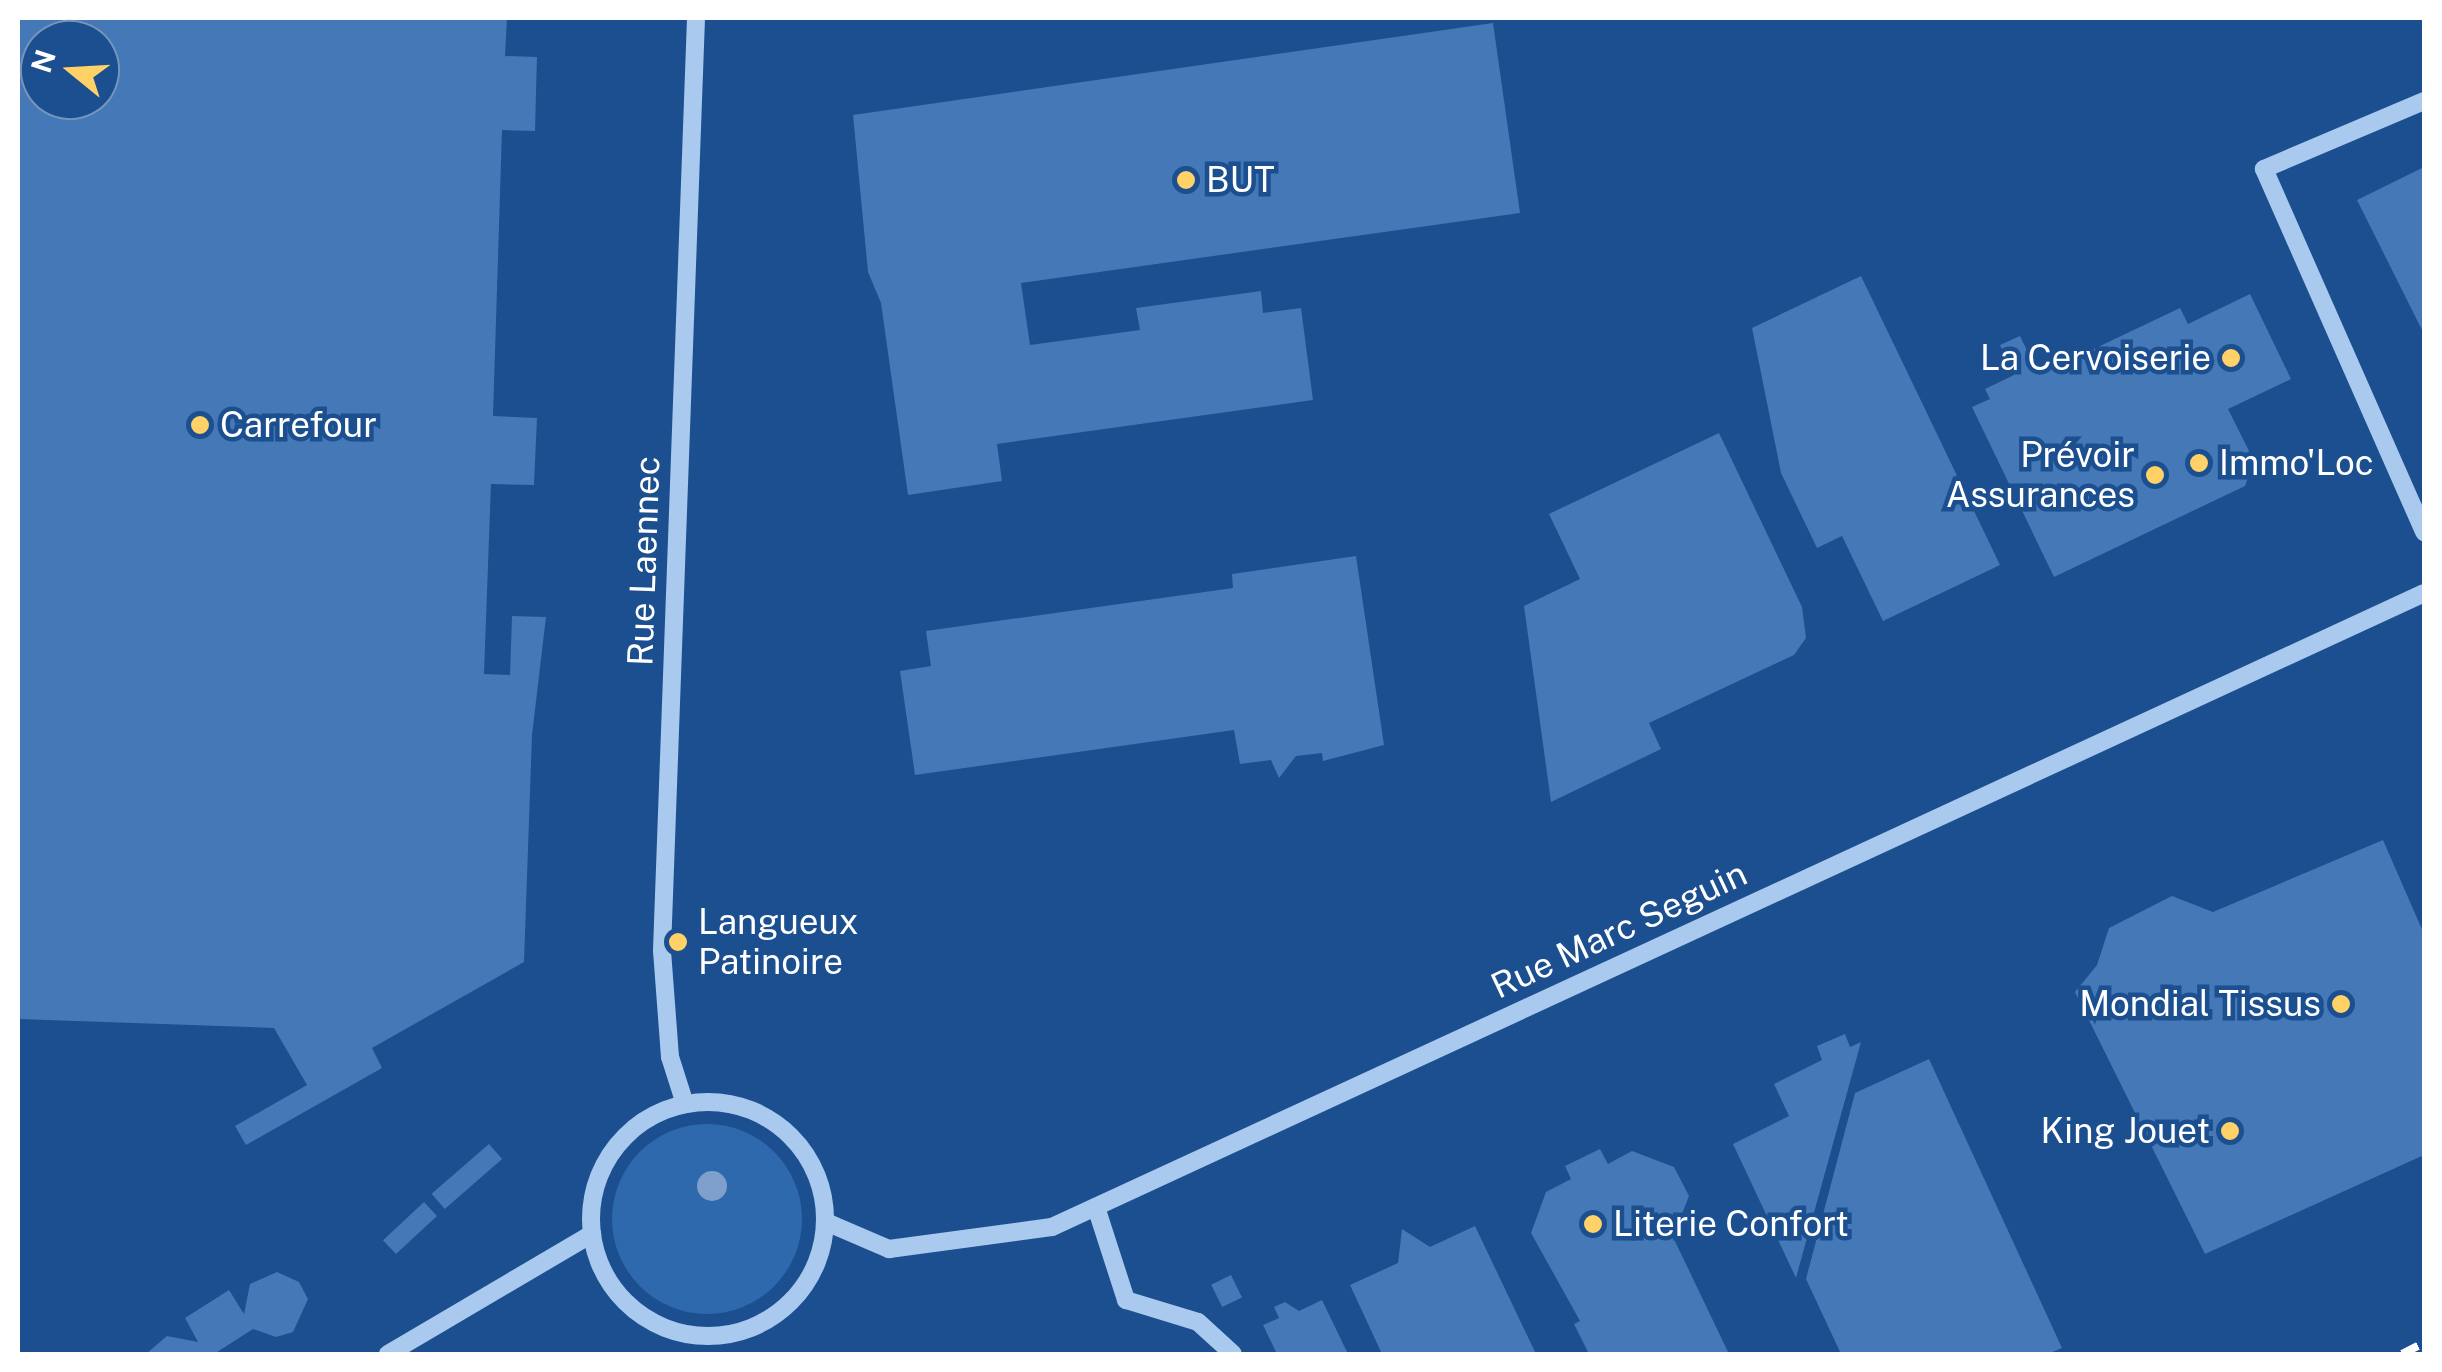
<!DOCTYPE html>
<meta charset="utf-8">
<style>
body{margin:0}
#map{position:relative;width:2442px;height:1372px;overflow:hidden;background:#1b4f8f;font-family:"Public Sans",sans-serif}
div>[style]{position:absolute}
.green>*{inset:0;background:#2e69ad}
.round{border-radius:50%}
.building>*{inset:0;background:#4478b7;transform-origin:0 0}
.minor>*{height:18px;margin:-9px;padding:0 9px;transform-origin:9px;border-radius:9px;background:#a9c9ee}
.minor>.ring{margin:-9px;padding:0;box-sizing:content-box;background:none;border:18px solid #a9c9ee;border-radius:50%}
.rail>*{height:8px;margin-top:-4px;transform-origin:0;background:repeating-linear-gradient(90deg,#fff 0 18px,transparent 0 26px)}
.trees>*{width:30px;height:30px;margin:-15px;border-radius:50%;background:#7ea0ca}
.dots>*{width:28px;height:28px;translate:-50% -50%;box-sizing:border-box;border:5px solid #1b4f8f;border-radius:50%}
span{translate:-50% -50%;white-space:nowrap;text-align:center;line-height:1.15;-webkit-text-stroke:9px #1b4f8f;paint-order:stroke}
.poi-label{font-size:35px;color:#fff}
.left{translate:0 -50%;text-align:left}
.right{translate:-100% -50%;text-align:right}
.street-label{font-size:35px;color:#fff}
.frame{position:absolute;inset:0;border:20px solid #fff;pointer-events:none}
.north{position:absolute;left:20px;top:20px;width:100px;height:100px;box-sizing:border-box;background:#1b4f8f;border:2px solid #7695bc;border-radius:50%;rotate:288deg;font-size:28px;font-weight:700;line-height:40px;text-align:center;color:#fff}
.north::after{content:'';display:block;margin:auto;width:35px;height:45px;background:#ffd166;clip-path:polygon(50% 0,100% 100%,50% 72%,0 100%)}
</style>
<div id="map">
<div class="green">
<div class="round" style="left:612px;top:1124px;width:190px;height:190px"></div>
</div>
<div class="building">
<div style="clip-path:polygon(evenodd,18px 18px,507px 18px,505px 56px,537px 57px,535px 131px,502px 130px,493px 416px,537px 418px,534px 485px,491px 484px,484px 674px,510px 675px,512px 616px,546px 617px,532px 735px,524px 962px,372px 1048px,382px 1068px,246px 1145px,235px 1126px,307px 1085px,274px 1028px,18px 1019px,18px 18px,40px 40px,100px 40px,100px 100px,40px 100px,40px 40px)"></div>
<div style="clip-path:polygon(1493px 23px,1520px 213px,1021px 283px,1030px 345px,1140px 330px,1136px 308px,1261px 291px,1263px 313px,1301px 308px,1313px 400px,997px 444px,1002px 481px,908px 495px,881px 303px,868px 272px,853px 115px)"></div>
<div style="clip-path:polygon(2424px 167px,2424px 334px,2357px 200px)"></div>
<div style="clip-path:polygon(1861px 276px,2000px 565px,1883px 621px,1842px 536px,1817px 548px,1781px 473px,1752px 328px)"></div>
<div style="clip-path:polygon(2250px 294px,2291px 379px,2228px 409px,2254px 461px,2245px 486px,2054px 577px,1972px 407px,1990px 399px,1985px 389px,2014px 375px,2000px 345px,2020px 336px,2039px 375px,2180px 308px,2188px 324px)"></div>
<div style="clip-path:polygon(1719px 433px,1802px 607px,1806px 638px,1794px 655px,1649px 723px,1661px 749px,1551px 802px,1524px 606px,1580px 579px,1549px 514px)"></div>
<div style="clip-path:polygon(1356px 556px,1384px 745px,1323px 761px,1322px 753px,1296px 756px,1279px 778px,1271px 760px,1240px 764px,1234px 730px,915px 775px,900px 671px,931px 666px,926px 631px,1233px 588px,1232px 574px)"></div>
<div style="clip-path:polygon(2383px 840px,2424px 934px,2424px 1155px,2205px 1254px,2075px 992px,2097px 965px,2109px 928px,2172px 896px,2213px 912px)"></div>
<div style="clip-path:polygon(1845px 1034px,1850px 1047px,1861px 1042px,1796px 1278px,1733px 1144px,1789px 1116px,1774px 1084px,1822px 1060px,1817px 1046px)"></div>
<div style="clip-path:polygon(1929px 1059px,2062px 1348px,2048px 1354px,1841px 1354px,1806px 1279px,1855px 1093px)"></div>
<div style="left:489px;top:1144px;width:20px;height:76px;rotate:49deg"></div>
<div style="clip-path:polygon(1600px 1149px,1608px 1164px,1632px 1151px,1674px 1167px,1689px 1196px,1673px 1237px,1729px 1354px,1589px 1354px,1574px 1324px,1580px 1321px,1531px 1233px,1546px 1192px,1571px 1179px,1565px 1166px)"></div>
<div style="left:424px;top:1202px;width:19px;height:56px;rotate:47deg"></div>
<div style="clip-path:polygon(1475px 1226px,1536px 1354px,1382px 1354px,1350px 1285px,1398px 1263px,1402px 1229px,1430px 1247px)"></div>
<div style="clip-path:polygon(277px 1272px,299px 1282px,308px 1299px,293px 1332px,276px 1337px,253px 1329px,214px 1354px,146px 1354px,167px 1336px,198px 1342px,185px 1318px,229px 1290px,244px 1314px,250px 1284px)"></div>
<div style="left:1231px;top:1275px;width:25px;height:22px;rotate:64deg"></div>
<div style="clip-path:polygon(1322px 1300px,1348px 1354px,1277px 1354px,1263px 1325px,1279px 1318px,1274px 1307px,1285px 1302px,1299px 1311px)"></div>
</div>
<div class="minor">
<div style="left:2424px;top:101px;width:174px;rotate:157deg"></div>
<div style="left:2264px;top:169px;width:397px;rotate:66.2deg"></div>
<div class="ring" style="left:591px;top:1102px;width:216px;height:216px"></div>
<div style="left:685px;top:1104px;width:49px;rotate:-107.7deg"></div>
<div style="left:670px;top:1057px;width:107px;rotate:-94.3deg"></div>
<div style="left:662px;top:950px;width:933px;rotate:-87.91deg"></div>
<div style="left:1096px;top:1207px;width:98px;rotate:72.1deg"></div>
<div style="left:1126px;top:1300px;width:75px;rotate:17deg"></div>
<div style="left:1198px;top:1322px;width:47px;rotate:42.4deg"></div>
<div style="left:826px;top:1222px;width:69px;rotate:23.2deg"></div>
<div style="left:889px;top:1249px;width:164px;rotate:-7.7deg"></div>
<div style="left:1052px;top:1227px;width:1511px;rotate:-24.8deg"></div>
<div style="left:388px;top:1354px;width:237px;rotate:-30.5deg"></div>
</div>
<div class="rail">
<div style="left:2402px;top:1354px;width:25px;rotate:-27deg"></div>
</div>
<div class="trees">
<div style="left:712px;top:1186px"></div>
</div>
<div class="dots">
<div style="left:1186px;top:180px;background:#ffd166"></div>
<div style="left:2231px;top:358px;background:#ffd166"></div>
<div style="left:200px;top:425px;background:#ffd166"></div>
<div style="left:2199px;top:463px;background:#ffd166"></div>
<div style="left:2155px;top:475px;background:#ffd166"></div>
<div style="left:678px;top:942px;background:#ffd166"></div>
<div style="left:2341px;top:1004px;background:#ffd166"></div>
<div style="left:2230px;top:1131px;background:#ffd166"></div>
<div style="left:1593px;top:1224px;background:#ffd166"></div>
</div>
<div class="poi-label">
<span class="left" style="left:1206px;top:180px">BUT</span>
<span class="right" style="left:2211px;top:358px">La Cervoiserie</span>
<span class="left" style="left:220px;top:425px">Carrefour</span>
<span class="right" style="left:2135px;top:475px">Prévoir<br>Assurances</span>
<span class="left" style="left:2219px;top:463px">Immo'Loc</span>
<span class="left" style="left:698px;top:942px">Langueux<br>Patinoire</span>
<span class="right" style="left:2321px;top:1004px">Mondial Tissus</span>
<span class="right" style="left:2210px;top:1131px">King Jouet</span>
<span class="left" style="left:1613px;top:1224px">Literie Confort</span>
</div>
<div class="street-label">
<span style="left:644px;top:561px;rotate:-88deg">Rue Laennec</span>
<span style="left:1619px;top:930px;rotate:-25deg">Rue Marc Seguin</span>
</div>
<div class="frame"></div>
<div class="north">N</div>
</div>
